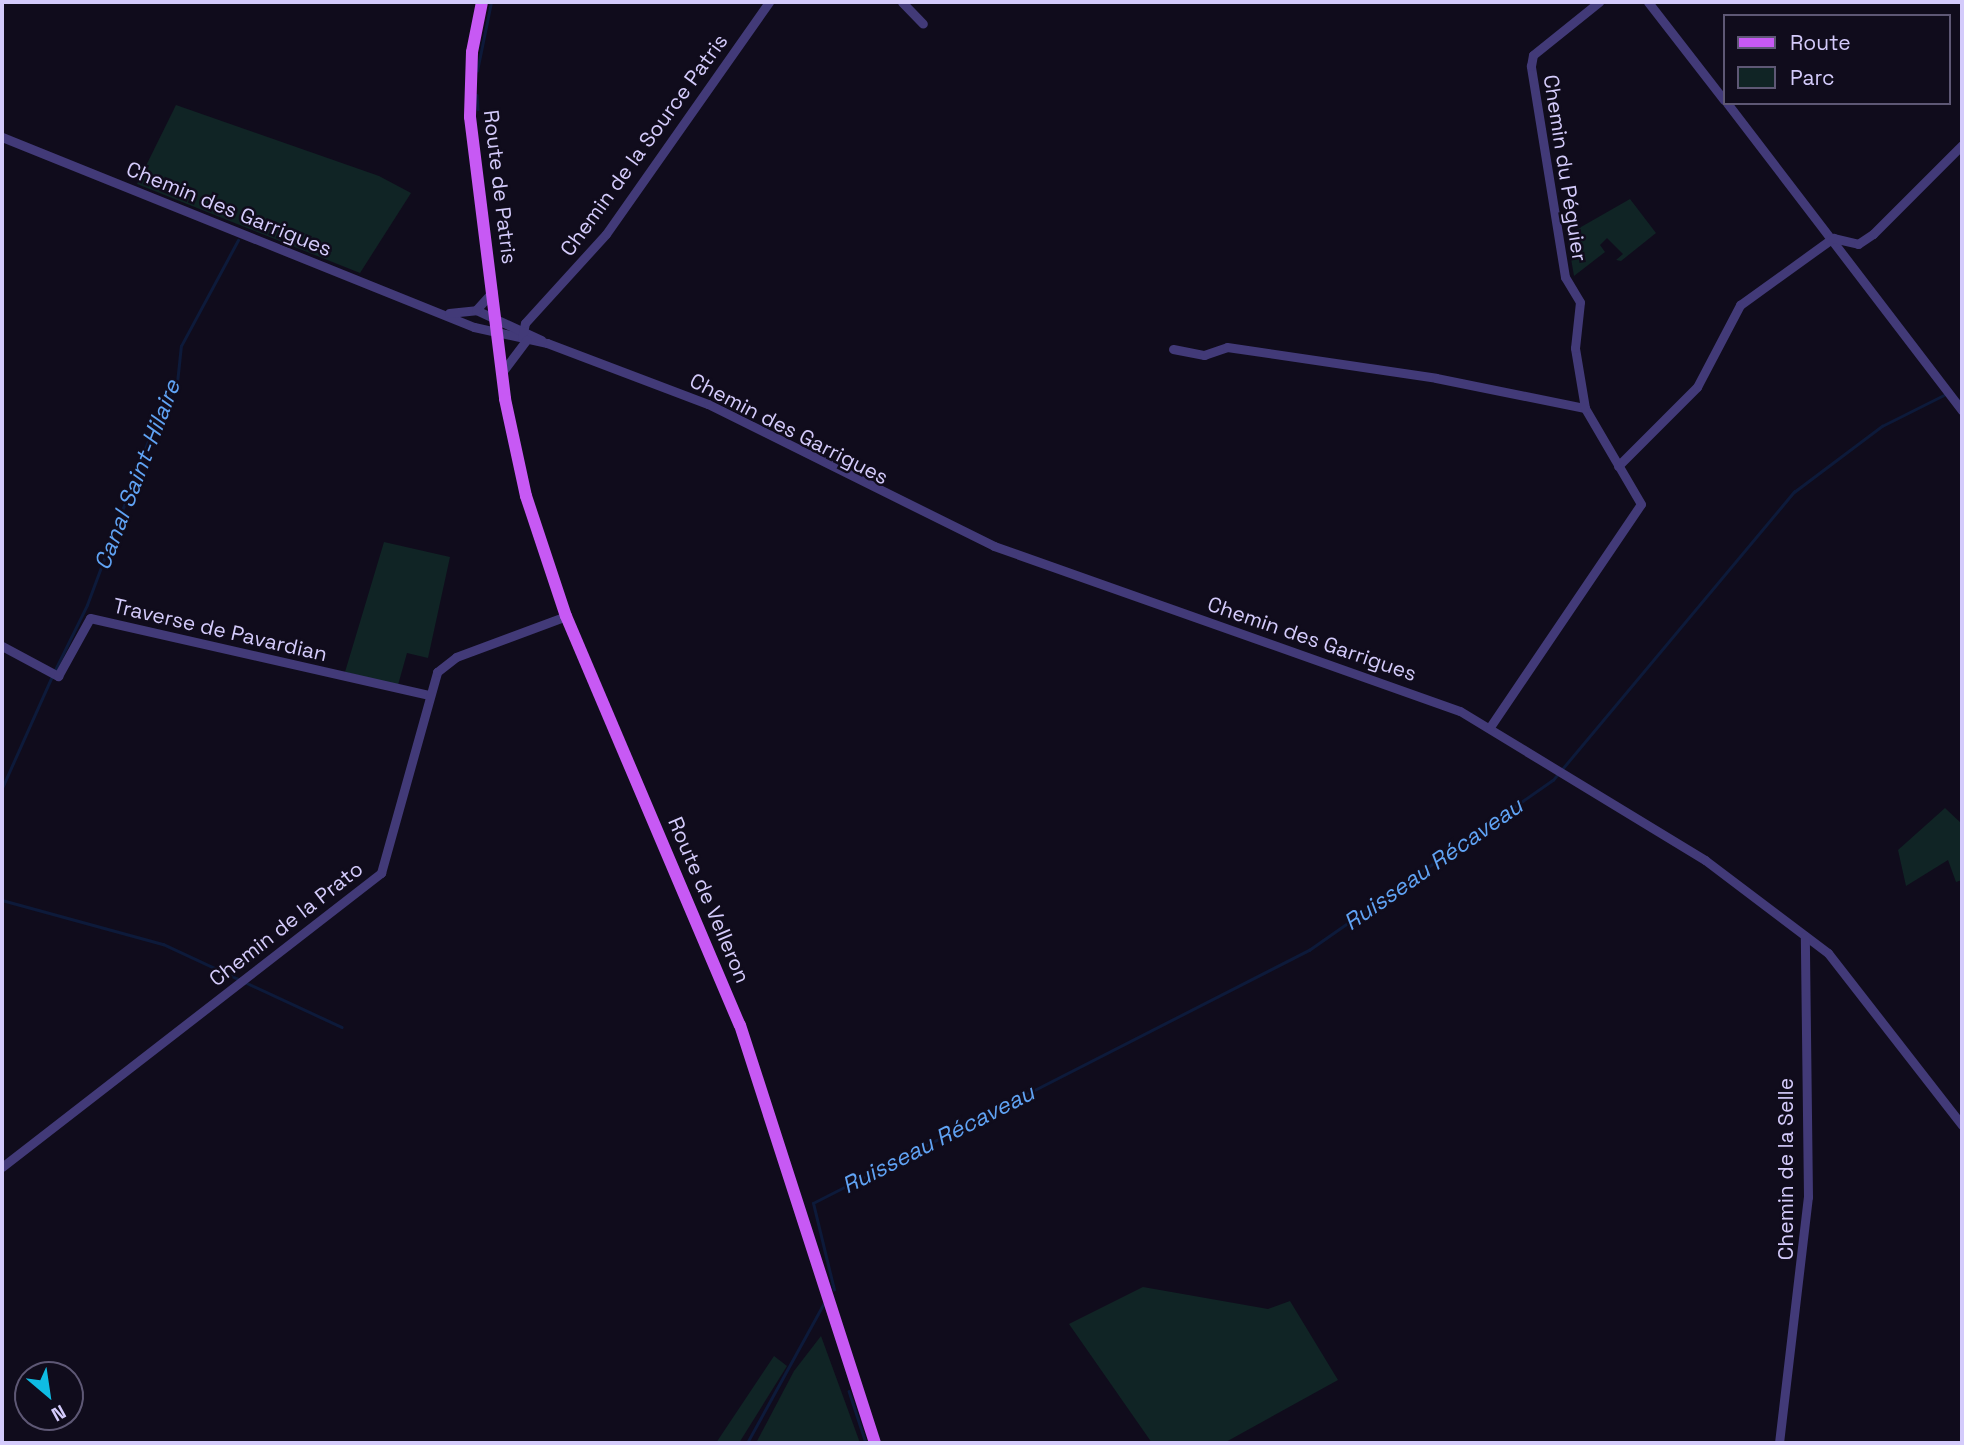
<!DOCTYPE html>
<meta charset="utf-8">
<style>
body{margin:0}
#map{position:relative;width:1964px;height:1445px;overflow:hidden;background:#100c1c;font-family:"Space Grotesk",sans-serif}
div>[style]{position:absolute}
.green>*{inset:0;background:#102425}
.stream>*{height:2.5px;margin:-1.25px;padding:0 1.25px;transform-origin:1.25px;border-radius:1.25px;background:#0d1a3a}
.minor>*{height:9px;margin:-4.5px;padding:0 4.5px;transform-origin:4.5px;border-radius:4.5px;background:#423a78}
.major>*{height:12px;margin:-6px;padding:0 6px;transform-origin:6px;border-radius:6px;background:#c759f4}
span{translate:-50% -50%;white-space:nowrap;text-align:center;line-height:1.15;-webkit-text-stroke:5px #100c1c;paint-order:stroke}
.street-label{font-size:21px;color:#d4cbfb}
.water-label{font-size:23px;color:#60a3f4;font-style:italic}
.frame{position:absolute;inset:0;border:4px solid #d4cbfb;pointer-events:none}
.legend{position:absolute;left:1723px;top:14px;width:228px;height:91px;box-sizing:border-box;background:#100c1c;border:2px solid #5e5875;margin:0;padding:9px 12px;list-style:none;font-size:21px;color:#d4cbfb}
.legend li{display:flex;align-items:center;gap:14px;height:35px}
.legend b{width:35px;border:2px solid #5e5875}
.north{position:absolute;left:14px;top:1361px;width:70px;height:70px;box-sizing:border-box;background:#100c1c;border:2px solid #5e5875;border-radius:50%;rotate:151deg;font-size:19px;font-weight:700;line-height:28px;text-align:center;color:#d4cbfb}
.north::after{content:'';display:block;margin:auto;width:24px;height:32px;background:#0fbce3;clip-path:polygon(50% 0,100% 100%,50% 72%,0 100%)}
</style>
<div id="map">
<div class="green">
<div style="clip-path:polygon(176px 105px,379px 176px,411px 193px,360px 273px,137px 184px)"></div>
<div style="clip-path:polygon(1630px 199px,1656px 233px,1621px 261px,1616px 260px,1623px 254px,1607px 238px,1600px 245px,1605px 252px,1574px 276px,1567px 235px)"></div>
<div style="clip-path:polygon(384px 542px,450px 557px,428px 658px,407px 653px,398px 685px,345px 672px)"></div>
<div style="clip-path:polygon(1945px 808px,1962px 824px,1962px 880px,1956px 882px,1948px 860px,1906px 886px,1898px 850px)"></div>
<div style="clip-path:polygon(1143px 1287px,1268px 1309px,1290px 1301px,1338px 1380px,1224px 1443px,1152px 1443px,1069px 1324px)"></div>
<div style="clip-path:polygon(821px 1336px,860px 1443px,756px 1443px,794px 1371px)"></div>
<div style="clip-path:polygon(774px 1356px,787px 1366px,739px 1443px,716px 1443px)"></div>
</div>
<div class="stream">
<div style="left:477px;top:71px;width:70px;rotate:-78.5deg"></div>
<div style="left:477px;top:95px;width:14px;rotate:86deg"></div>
<div style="left:1960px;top:400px;width:2px;rotate:27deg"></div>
<div style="left:55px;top:670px;width:72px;rotate:-63.8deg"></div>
<div style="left:87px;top:605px;width:204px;rotate:-69.6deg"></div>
<div style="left:158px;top:414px;width:36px;rotate:-58deg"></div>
<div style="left:177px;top:383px;width:37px;rotate:-84deg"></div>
<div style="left:181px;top:346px;width:120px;rotate:-61.7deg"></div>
<div style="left:2px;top:788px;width:123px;rotate:-65.9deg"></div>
<div style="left:2px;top:900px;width:167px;rotate:15.3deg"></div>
<div style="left:163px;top:944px;width:197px;rotate:24.9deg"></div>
<div style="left:834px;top:1290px;width:89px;rotate:-103.6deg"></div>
<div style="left:813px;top:1203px;width:557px;rotate:-27.03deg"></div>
<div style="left:1309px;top:950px;width:297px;rotate:-34.9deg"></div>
<div style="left:1553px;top:780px;width:376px;rotate:-50.1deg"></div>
<div style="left:1794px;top:492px;width:110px;rotate:-36.9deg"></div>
<div style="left:1882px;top:426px;width:72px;rotate:-26.6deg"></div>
<div style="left:849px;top:1391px;width:55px;rotate:71.9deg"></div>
<div style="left:747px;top:1443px;width:158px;rotate:-61.2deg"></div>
</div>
<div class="minor">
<div style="left:902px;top:2px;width:30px;rotate:46deg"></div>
<div style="left:1648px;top:2px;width:124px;rotate:52.2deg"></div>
<div style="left:1727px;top:103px;width:387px;rotate:52.6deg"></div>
<div style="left:2px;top:137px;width:509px;rotate:21.93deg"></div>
<div style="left:474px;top:327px;width:75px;rotate:12.4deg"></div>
<div style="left:547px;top:343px;width:172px;rotate:20.8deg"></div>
<div style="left:708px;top:404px;width:319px;rotate:26.4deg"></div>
<div style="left:994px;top:546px;width:494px;rotate:19.5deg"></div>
<div style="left:1460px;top:711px;width:287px;rotate:31.3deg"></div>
<div style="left:1705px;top:860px;width:154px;rotate:37.1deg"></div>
<div style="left:1828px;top:953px;width:218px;rotate:52.1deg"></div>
<div style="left:476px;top:310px;width:72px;rotate:24.8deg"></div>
<div style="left:449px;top:313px;width:27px;rotate:-6deg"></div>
<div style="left:476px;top:310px;width:25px;rotate:-48deg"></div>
<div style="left:522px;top:338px;width:15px;rotate:-79deg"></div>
<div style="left:525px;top:323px;width:120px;rotate:-47.7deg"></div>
<div style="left:606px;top:234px;width:284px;rotate:-54.9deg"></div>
<div style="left:1173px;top:349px;width:32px;rotate:11deg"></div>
<div style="left:1204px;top:355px;width:24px;rotate:-19deg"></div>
<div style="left:1227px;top:347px;width:211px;rotate:8.4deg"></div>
<div style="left:1436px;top:378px;width:152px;rotate:11.4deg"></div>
<div style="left:503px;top:371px;width:39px;rotate:-53deg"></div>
<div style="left:1618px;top:466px;width:112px;rotate:-45deg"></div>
<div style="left:1697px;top:387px;width:93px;rotate:-62.3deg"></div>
<div style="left:1740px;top:305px;width:115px;rotate:-35.8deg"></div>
<div style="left:1833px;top:238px;width:26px;rotate:13deg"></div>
<div style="left:1858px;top:244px;width:18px;rotate:-34deg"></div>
<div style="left:1873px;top:234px;width:126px;rotate:-45deg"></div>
<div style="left:2px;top:646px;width:64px;rotate:28.2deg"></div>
<div style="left:58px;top:676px;width:66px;rotate:-61.1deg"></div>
<div style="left:90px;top:618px;width:347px;rotate:12.8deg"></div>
<div style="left:1490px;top:727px;width:269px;rotate:-55.9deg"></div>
<div style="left:1641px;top:504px;width:111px;rotate:-120.3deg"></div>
<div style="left:1585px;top:408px;width:61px;rotate:-99.5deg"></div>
<div style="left:1575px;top:348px;width:46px;rotate:-83.8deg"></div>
<div style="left:1580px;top:302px;width:29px;rotate:-121deg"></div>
<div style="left:1565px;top:277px;width:214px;rotate:-99.2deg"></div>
<div style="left:1531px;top:66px;width:11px;rotate:-80deg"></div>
<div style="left:1533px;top:55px;width:85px;rotate:-38.8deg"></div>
<div style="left:2px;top:1167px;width:480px;rotate:-37.8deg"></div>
<div style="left:381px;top:873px;width:209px;rotate:-74.4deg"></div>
<div style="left:437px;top:672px;width:24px;rotate:-38deg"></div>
<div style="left:456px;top:657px;width:117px;rotate:-20.4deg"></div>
<div style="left:1779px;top:1443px;width:248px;rotate:-83.3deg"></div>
<div style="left:1808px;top:1197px;width:261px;rotate:-90.7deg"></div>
</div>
<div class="major">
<div style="left:482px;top:2px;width:51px;rotate:101.3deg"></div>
<div style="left:472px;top:52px;width:65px;rotate:91.8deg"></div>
<div style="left:470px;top:117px;width:284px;rotate:82.9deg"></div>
<div style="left:505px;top:399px;width:99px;rotate:77.8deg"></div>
<div style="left:526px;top:496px;width:126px;rotate:71.6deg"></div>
<div style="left:566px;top:616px;width:444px;rotate:67deg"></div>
<div style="left:740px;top:1025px;width:439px;rotate:72.1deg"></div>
</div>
<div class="street-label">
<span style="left:644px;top:145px;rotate:-54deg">Chemin de la Source Patris</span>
<span style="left:1565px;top:168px;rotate:81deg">Chemin du Péguier</span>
<span style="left:500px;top:187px;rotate:83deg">Route de Patris</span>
<span style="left:229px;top:209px;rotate:22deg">Chemin des Garrigues</span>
<span style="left:789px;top:429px;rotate:27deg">Chemin des Garrigues</span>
<span style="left:220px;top:630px;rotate:13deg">Traverse de Pavardian</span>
<span style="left:1312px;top:639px;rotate:19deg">Chemin des Garrigues</span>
<span style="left:709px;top:900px;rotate:67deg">Route de Velleron</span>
<span style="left:286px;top:924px;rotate:-38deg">Chemin de la Prato</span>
<span style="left:1786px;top:1169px;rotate:-90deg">Chemin de la Selle</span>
</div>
<div class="water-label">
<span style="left:137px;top:475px;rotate:-69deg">Canal Saint-Hilaire</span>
<span style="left:1433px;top:864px;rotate:-35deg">Ruisseau Récaveau</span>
<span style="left:938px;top:1139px;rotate:-27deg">Ruisseau Récaveau</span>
</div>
<div class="frame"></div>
<ul class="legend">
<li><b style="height:9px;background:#c759f4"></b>Route</li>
<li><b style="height:19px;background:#102425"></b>Parc</li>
</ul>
<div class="north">N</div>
</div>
